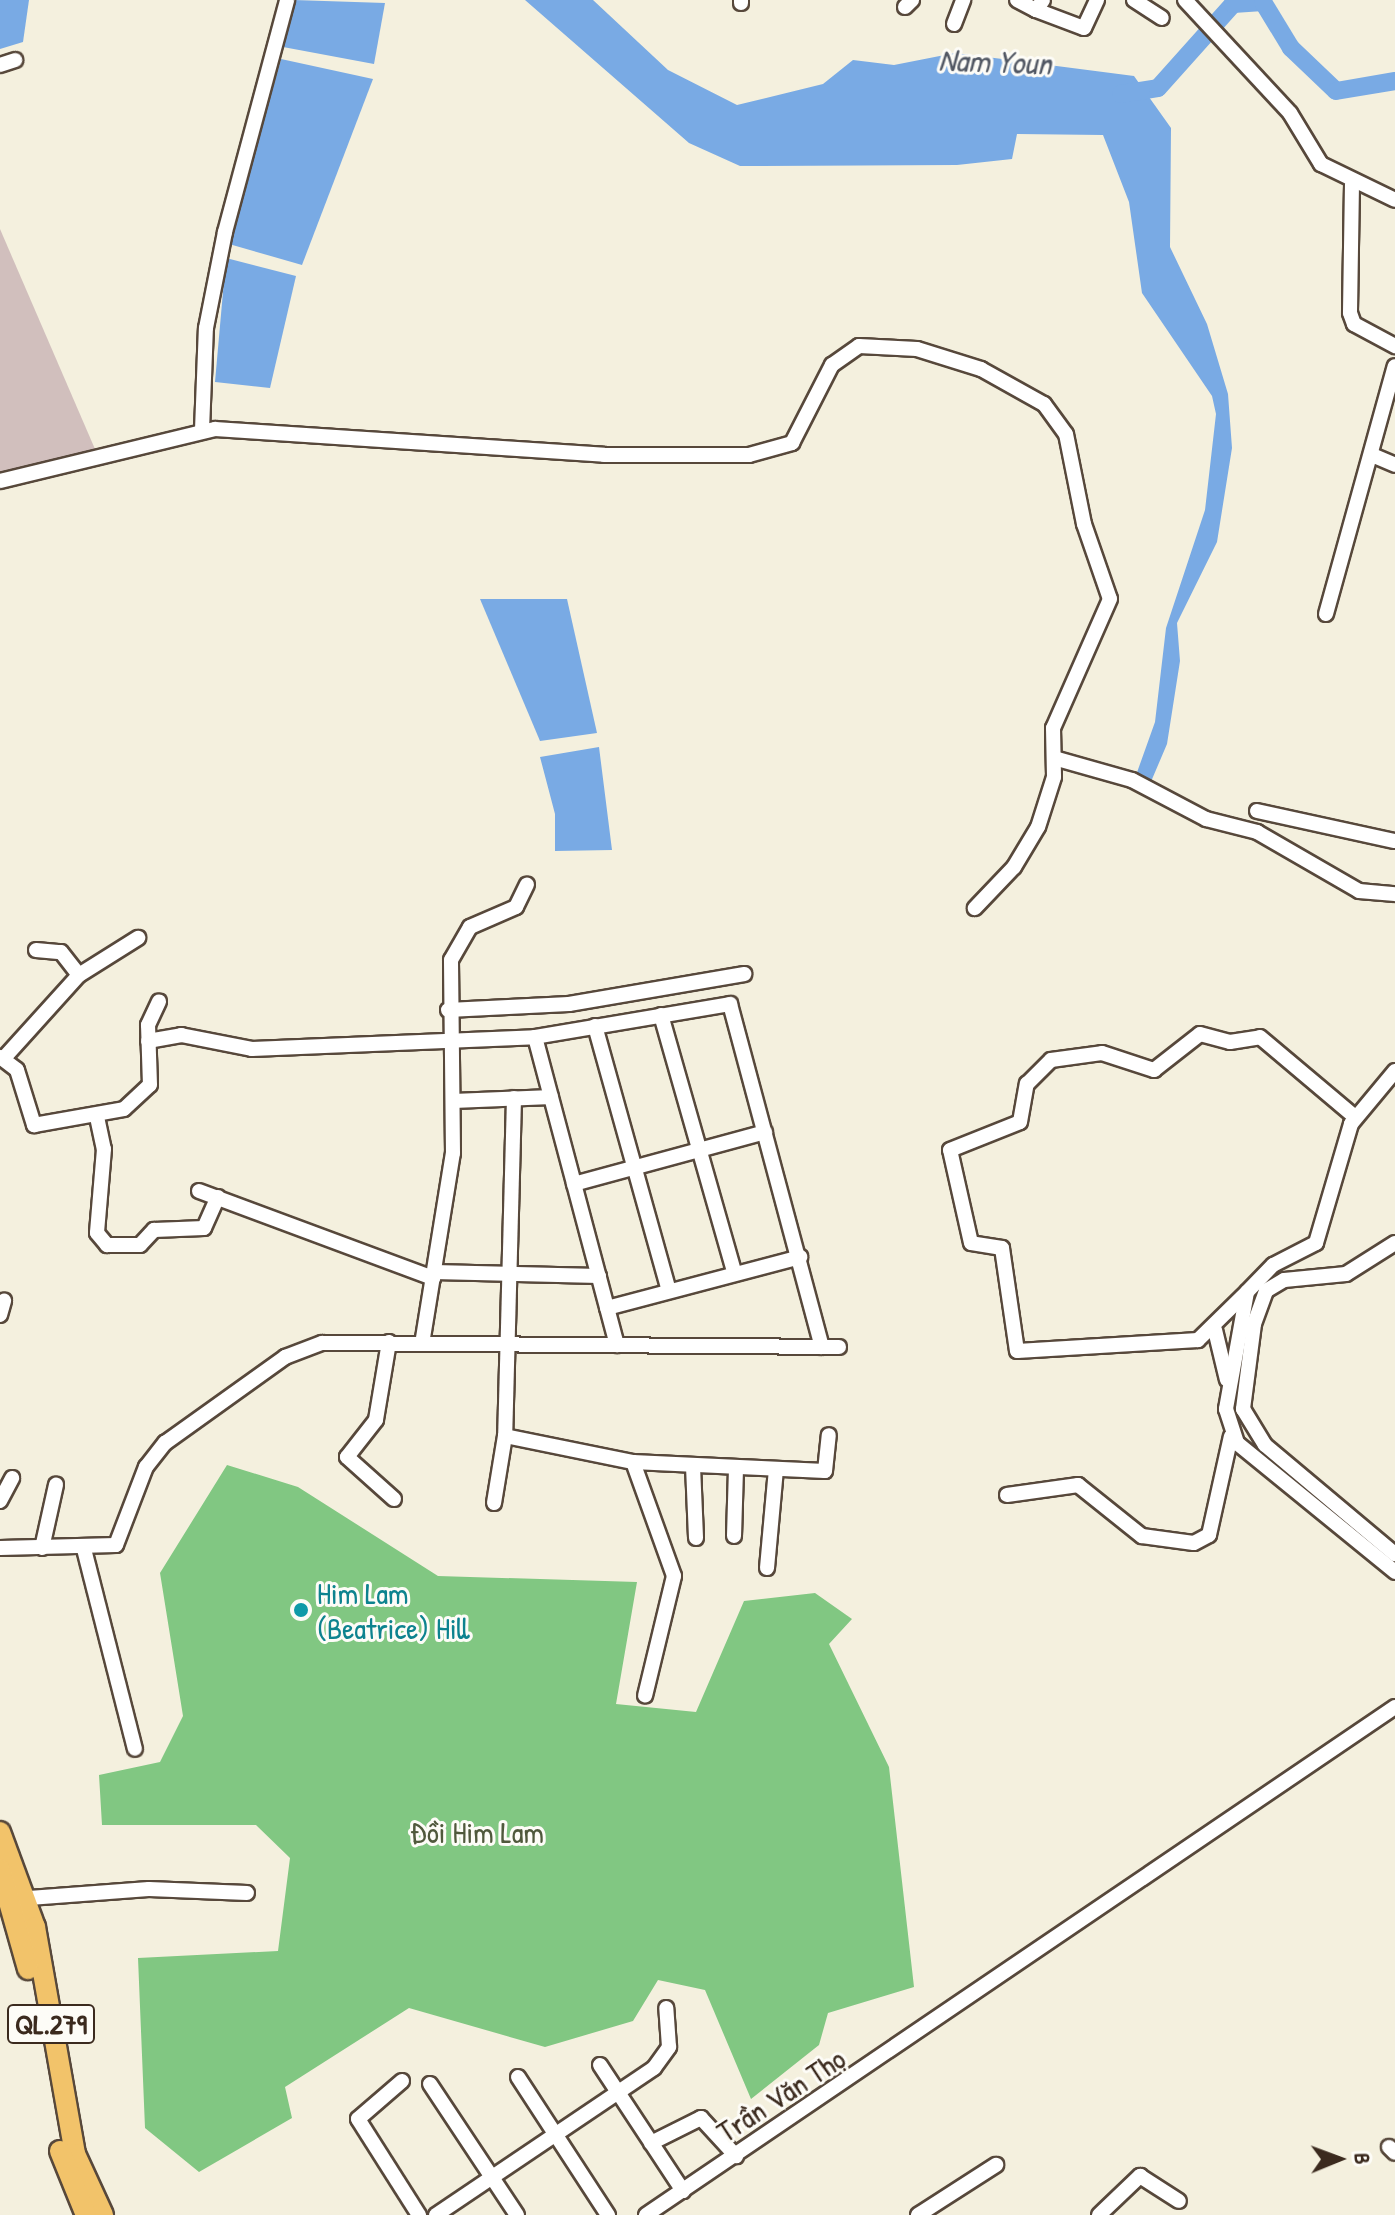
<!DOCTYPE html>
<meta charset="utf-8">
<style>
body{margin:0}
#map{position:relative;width:1395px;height:2215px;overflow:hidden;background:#f4f0de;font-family:"Patrick Hand",sans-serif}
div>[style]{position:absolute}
.industrial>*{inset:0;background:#d1bfbd}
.green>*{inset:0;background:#81c782}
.water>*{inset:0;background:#79aae4}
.river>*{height:18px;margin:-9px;padding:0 9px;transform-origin:9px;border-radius:9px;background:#79aae4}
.roads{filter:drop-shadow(2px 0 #57483b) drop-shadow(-2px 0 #57483b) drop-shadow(0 2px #57483b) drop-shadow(0 -2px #57483b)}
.minor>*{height:14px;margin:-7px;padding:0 7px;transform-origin:7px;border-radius:7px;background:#fff}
.highway>*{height:20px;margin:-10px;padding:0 10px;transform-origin:10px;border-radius:10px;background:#f2c36a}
.dots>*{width:22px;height:22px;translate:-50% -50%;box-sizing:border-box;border:4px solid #fdfcf7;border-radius:50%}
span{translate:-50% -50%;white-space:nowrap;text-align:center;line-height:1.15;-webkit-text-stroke:6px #fdfcf7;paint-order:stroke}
.shield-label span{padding:2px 6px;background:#fdfcf7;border:2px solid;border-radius:6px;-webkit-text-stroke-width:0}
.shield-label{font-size:28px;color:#3b2a1e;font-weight:700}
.culture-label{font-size:30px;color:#0d838f}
.left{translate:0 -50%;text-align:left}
.park-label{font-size:30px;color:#50593c}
.street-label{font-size:30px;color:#3b2a1e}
.water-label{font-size:32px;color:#515763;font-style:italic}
.north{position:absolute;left:1299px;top:2119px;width:80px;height:80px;-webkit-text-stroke:6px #fdfcf7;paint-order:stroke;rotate:89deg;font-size:22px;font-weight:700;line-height:32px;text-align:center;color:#3b2a1e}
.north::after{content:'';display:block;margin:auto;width:28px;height:36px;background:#3b2a1e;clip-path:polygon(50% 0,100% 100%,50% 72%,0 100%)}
</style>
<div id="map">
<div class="industrial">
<div style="clip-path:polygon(0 229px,98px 456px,0 485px)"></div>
</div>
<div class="green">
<div style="clip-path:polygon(227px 1465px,298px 1487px,438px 1576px,637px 1582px,616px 1704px,696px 1712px,744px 1601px,815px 1593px,852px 1619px,829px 1644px,889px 1767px,914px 1987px,828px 2013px,819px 2045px,751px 2099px,705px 1990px,658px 1980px,633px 2021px,545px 2047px,409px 2008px,285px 2087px,292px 2118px,199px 2172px,145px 2128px,138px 1958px,278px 1951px,290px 1858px,256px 1825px,102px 1825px,99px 1775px,160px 1762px,183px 1716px,160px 1573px)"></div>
</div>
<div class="water">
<div style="clip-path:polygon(0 0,29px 0,23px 42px,0 49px)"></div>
<div style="clip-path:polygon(294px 0,385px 3px,374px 64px,283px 47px)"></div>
<div style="clip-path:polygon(525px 0,593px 0,668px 70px,737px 105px,823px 84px,853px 60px,894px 65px,955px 53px,1134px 76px,1171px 128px,1170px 247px,1207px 324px,1228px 394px,1232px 448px,1217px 542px,1177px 623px,1180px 661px,1167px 744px,1150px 784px,1135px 778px,1155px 722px,1166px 628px,1205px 510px,1216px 414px,1212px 396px,1142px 293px,1129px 202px,1103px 135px,1017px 134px,1012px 159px,957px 165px,740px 166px,689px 143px)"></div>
<div style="clip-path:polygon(281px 59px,373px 79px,302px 265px,229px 244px)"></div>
<div style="clip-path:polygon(226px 258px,296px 276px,270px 388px,215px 382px)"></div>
<div style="clip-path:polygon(480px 599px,567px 599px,597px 733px,540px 741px)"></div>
<div style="clip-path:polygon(599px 747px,612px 850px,555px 851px,555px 814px,540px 757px)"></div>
</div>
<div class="river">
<div style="left:1121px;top:94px;width:37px;rotate:-9deg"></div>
<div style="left:1158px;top:88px;width:113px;rotate:-48.2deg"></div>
<div style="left:1233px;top:4px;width:30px;rotate:-4deg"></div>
<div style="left:1263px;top:2px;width:54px;rotate:58.7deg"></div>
<div style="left:1291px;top:48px;width:62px;rotate:43.7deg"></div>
<div style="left:1336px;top:91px;width:60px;rotate:-9.6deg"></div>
</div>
<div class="roads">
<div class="minor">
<div style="left:741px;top:0;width:3px;rotate:90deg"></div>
<div style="left:1017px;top:0;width:21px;rotate:28deg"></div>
<div style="left:1036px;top:10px;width:12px;rotate:-55deg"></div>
<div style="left:1134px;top:0;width:33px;rotate:33deg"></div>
<div style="left:1185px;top:0;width:154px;rotate:47.1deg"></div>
<div style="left:1290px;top:113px;width:60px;rotate:58.7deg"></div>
<div style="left:1321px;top:164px;width:82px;rotate:25.9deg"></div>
<div style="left:905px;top:7px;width:10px;rotate:-45deg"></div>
<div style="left:1036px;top:10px;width:51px;rotate:20.6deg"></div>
<div style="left:1084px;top:28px;width:31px;rotate:-65deg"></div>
<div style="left:954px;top:24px;width:26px;rotate:-69deg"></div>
<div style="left:0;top:65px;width:16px;rotate:-18deg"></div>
<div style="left:1352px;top:184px;width:129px;rotate:90.9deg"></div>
<div style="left:1350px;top:313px;width:12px;rotate:70deg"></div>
<div style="left:1354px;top:324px;width:47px;rotate:28.2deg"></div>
<div style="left:202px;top:430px;width:102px;rotate:-87.8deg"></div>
<div style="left:206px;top:328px;width:98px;rotate:-78.8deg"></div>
<div style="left:225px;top:232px;width:240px;rotate:-75deg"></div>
<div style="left:1372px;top:455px;width:25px;rotate:23deg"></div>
<div style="left:0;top:481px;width:221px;rotate:-13.6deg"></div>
<div style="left:215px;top:429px;width:390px;rotate:3.8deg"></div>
<div style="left:604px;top:455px;width:145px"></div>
<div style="left:749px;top:455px;width:45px;rotate:-15.6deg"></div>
<div style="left:792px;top:443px;width:88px;rotate:-62.9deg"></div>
<div style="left:832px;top:365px;width:33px;rotate:-35deg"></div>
<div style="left:859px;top:346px;width:58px;rotate:3deg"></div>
<div style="left:917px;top:349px;width:67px;rotate:17.4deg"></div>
<div style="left:981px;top:369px;width:72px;rotate:29.1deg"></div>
<div style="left:1044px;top:404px;width:37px;rotate:54deg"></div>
<div style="left:1066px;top:434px;width:92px;rotate:78.7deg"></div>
<div style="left:1084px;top:524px;width:79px;rotate:70.9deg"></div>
<div style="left:1110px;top:599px;width:141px;rotate:113.8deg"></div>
<div style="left:1053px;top:728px;width:49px;rotate:88.8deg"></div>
<div style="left:1054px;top:777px;width:52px;rotate:107.7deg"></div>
<div style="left:1038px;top:827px;width:47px;rotate:121deg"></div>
<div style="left:1014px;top:867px;width:57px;rotate:133.6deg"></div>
<div style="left:1326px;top:614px;width:257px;rotate:-74.5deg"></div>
<div style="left:1054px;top:758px;width:81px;rotate:15.8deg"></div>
<div style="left:1132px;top:780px;width:84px;rotate:27.8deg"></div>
<div style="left:1206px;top:819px;width:53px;rotate:14.3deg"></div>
<div style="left:1257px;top:832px;width:118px;rotate:30deg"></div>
<div style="left:1359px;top:891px;width:36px;rotate:5deg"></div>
<div style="left:1257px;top:811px;width:141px;rotate:12.3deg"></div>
<div style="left:36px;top:950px;width:25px;rotate:5deg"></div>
<div style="left:61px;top:952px;width:29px;rotate:52deg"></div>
<div style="left:448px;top:1010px;width:121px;rotate:-2.8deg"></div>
<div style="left:569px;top:1004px;width:178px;rotate:-9.7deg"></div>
<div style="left:661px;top:1015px;width:269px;rotate:74.1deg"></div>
<div style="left:595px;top:1026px;width:275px;rotate:74.4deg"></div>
<div style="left:535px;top:1037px;width:319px;rotate:75.1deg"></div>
<div style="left:148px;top:1041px;width:34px;rotate:-10deg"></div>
<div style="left:181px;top:1035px;width:72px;rotate:11.2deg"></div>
<div style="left:252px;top:1049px;width:283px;rotate:-2.4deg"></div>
<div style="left:535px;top:1037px;width:198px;rotate:-9.6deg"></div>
<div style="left:730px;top:1004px;width:355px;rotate:75deg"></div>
<div style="left:0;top:1057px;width:21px;rotate:37deg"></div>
<div style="left:17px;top:1070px;width:58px;rotate:72.8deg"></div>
<div style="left:34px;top:1125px;width:91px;rotate:-10.1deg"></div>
<div style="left:124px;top:1109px;width:35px;rotate:-43deg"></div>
<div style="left:150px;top:1085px;width:60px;rotate:-91.9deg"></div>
<div style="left:148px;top:1025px;width:26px;rotate:-65deg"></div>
<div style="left:4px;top:1058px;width:112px;rotate:-47.9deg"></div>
<div style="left:79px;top:975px;width:70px;rotate:-32.1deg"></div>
<div style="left:1395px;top:1071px;width:69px;rotate:129.7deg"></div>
<div style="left:1351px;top:1124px;width:124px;rotate:106.4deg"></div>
<div style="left:1316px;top:1243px;width:48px;rotate:152.9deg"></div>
<div style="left:1273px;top:1265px;width:37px;rotate:134deg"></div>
<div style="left:1247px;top:1292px;width:119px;rotate:100.2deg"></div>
<div style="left:1226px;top:1409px;width:36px;rotate:72deg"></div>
<div style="left:1237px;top:1443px;width:204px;rotate:39.2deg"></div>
<div style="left:514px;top:1098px;width:338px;rotate:91.5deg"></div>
<div style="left:505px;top:1436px;width:131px;rotate:11.5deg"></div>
<div style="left:633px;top:1462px;width:192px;rotate:2.7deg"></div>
<div style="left:825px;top:1471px;width:36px;rotate:-84deg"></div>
<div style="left:454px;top:1101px;width:97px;rotate:-2.4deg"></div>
<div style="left:97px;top:1117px;width:33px;rotate:78deg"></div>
<div style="left:104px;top:1149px;width:84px;rotate:94.8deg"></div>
<div style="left:97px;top:1233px;width:16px;rotate:50deg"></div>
<div style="left:107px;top:1245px;width:33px"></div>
<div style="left:140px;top:1245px;width:21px;rotate:-47deg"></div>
<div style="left:154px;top:1230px;width:50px;rotate:-2.3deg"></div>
<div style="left:204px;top:1228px;width:34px;rotate:-66deg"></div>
<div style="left:574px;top:1184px;width:198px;rotate:-15.2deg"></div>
<div style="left:199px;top:1191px;width:250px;rotate:20.4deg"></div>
<div style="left:1395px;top:1243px;width:58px;rotate:147.7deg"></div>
<div style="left:1346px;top:1274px;width:62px;rotate:174.5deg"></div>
<div style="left:1284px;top:1280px;width:21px;rotate:149deg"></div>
<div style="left:1266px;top:1291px;width:35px;rotate:110deg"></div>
<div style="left:1254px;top:1324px;width:86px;rotate:97.4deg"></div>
<div style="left:1243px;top:1409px;width:42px;rotate:58.6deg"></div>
<div style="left:1265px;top:1445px;width:170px;rotate:40deg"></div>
<div style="left:434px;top:1272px;width:165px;rotate:1.4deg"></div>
<div style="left:1247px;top:1292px;width:69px;rotate:135.6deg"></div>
<div style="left:1198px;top:1340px;width:181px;rotate:176.5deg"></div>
<div style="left:1017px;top:1351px;width:104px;rotate:-98.3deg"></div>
<div style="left:1002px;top:1248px;width:31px;rotate:-171deg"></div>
<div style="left:971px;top:1243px;width:95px;rotate:-102.7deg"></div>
<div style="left:950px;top:1150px;width:75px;rotate:-21.8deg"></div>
<div style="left:1020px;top:1122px;width:39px;rotate:-80deg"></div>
<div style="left:1027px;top:1084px;width:34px;rotate:-45deg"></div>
<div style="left:1051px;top:1060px;width:51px;rotate:-7.8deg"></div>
<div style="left:1102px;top:1053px;width:55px;rotate:18.1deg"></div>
<div style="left:1154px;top:1070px;width:58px;rotate:-38deg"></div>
<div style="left:1200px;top:1034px;width:31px;rotate:15deg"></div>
<div style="left:1230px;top:1042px;width:30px;rotate:-9deg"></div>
<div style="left:1260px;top:1037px;width:124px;rotate:40.1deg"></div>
<div style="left:607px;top:1308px;width:200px;rotate:-14.8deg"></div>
<div style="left:0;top:1315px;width:15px;rotate:-74deg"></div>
<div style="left:1215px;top:1330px;width:51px;rotate:76.5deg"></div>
<div style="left:389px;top:1342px;width:79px;rotate:99.5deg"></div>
<div style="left:376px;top:1420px;width:47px;rotate:128.1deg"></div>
<div style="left:347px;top:1457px;width:63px;rotate:41.8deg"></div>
<div style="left:422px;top:1344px;width:193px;rotate:-80.8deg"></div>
<div style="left:453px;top:1153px;width:193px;rotate:-90.6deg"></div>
<div style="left:451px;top:960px;width:38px;rotate:-60deg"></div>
<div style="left:470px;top:927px;width:50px;rotate:-23.5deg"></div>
<div style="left:516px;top:907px;width:25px;rotate:-64deg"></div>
<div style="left:633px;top:1462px;width:121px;rotate:70.2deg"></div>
<div style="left:674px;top:1576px;width:123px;rotate:103.6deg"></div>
<div style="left:693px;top:1466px;width:72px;rotate:87.6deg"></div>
<div style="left:1007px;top:1495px;width:72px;rotate:-8deg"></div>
<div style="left:1078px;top:1485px;width:82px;rotate:38.6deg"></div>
<div style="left:1142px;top:1536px;width:52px;rotate:7.7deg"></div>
<div style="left:1194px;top:1543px;width:17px;rotate:-28deg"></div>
<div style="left:1209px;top:1535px;width:101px;rotate:-77.5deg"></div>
<div style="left:0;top:1501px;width:26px;rotate:-62deg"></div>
<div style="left:494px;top:1503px;width:68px;rotate:-80.7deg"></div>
<div style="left:734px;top:1536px;width:68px;rotate:-88.3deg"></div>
<div style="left:0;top:1548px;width:116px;rotate:-1.5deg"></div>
<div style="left:116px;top:1545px;width:84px;rotate:-69deg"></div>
<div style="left:146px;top:1467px;width:31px;rotate:-52deg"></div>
<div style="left:165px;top:1443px;width:148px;rotate:-35.6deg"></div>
<div style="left:285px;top:1357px;width:40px;rotate:-21deg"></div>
<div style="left:322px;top:1343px;width:517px;rotate:0.44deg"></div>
<div style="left:42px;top:1548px;width:65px;rotate:-77.5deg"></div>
<div style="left:84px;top:1549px;width:206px;rotate:75.7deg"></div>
<div style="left:767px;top:1568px;width:99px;rotate:-84.8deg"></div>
<div style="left:16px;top:1899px;width:133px;rotate:-4.3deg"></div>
<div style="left:149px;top:1889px;width:98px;rotate:2.3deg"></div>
<div style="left:600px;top:2065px;width:151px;rotate:56.6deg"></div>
<div style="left:518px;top:2077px;width:165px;rotate:56.9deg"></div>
<div style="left:402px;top:2081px;width:58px;rotate:139.2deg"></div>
<div style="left:358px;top:2119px;width:114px;rotate:57.6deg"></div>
<div style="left:430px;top:2084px;width:157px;rotate:56.4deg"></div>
<div style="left:651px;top:2143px;width:56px;rotate:-26.6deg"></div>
<div style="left:701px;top:2118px;width:52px;rotate:47.4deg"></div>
<div style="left:1389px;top:2147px;width:8px;rotate:45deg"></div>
<div style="left:436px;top:2215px;width:263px;rotate:-34deg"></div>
<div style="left:654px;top:2068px;width:26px;rotate:-54deg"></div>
<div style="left:669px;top:2047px;width:39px;rotate:-94deg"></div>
<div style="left:646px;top:2215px;width:905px;rotate:-34.15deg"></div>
<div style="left:918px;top:2215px;width:93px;rotate:-32.7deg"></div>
<div style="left:1099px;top:2215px;width:57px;rotate:-43.6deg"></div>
<div style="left:1140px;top:2176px;width:46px;rotate:32.7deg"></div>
</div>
<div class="highway">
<div style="left:0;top:1832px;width:101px;rotate:69.8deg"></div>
<div style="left:35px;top:1927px;width:230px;rotate:80deg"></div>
<div style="left:75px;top:2154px;width:67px;rotate:65.3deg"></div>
<div style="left:0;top:1870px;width:103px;rotate:74.2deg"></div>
<div style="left:60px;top:2151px;width:69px;rotate:67.9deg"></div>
</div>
</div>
<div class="dots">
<div style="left:301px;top:1610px;background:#0f9aa8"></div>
</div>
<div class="shield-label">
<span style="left:51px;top:2024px">QL.279</span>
</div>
<div class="culture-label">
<span class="left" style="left:317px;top:1610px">Him Lam<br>(Beatrice) Hill</span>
</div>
<div class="park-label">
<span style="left:477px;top:1832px">Đồi Him Lam</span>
</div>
<div class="street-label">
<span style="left:781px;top:2095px;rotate:-33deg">Trần Văn Thọ</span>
</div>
<div class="water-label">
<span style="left:995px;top:62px;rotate:2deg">Nam Youn</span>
</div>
<div class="north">B</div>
</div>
